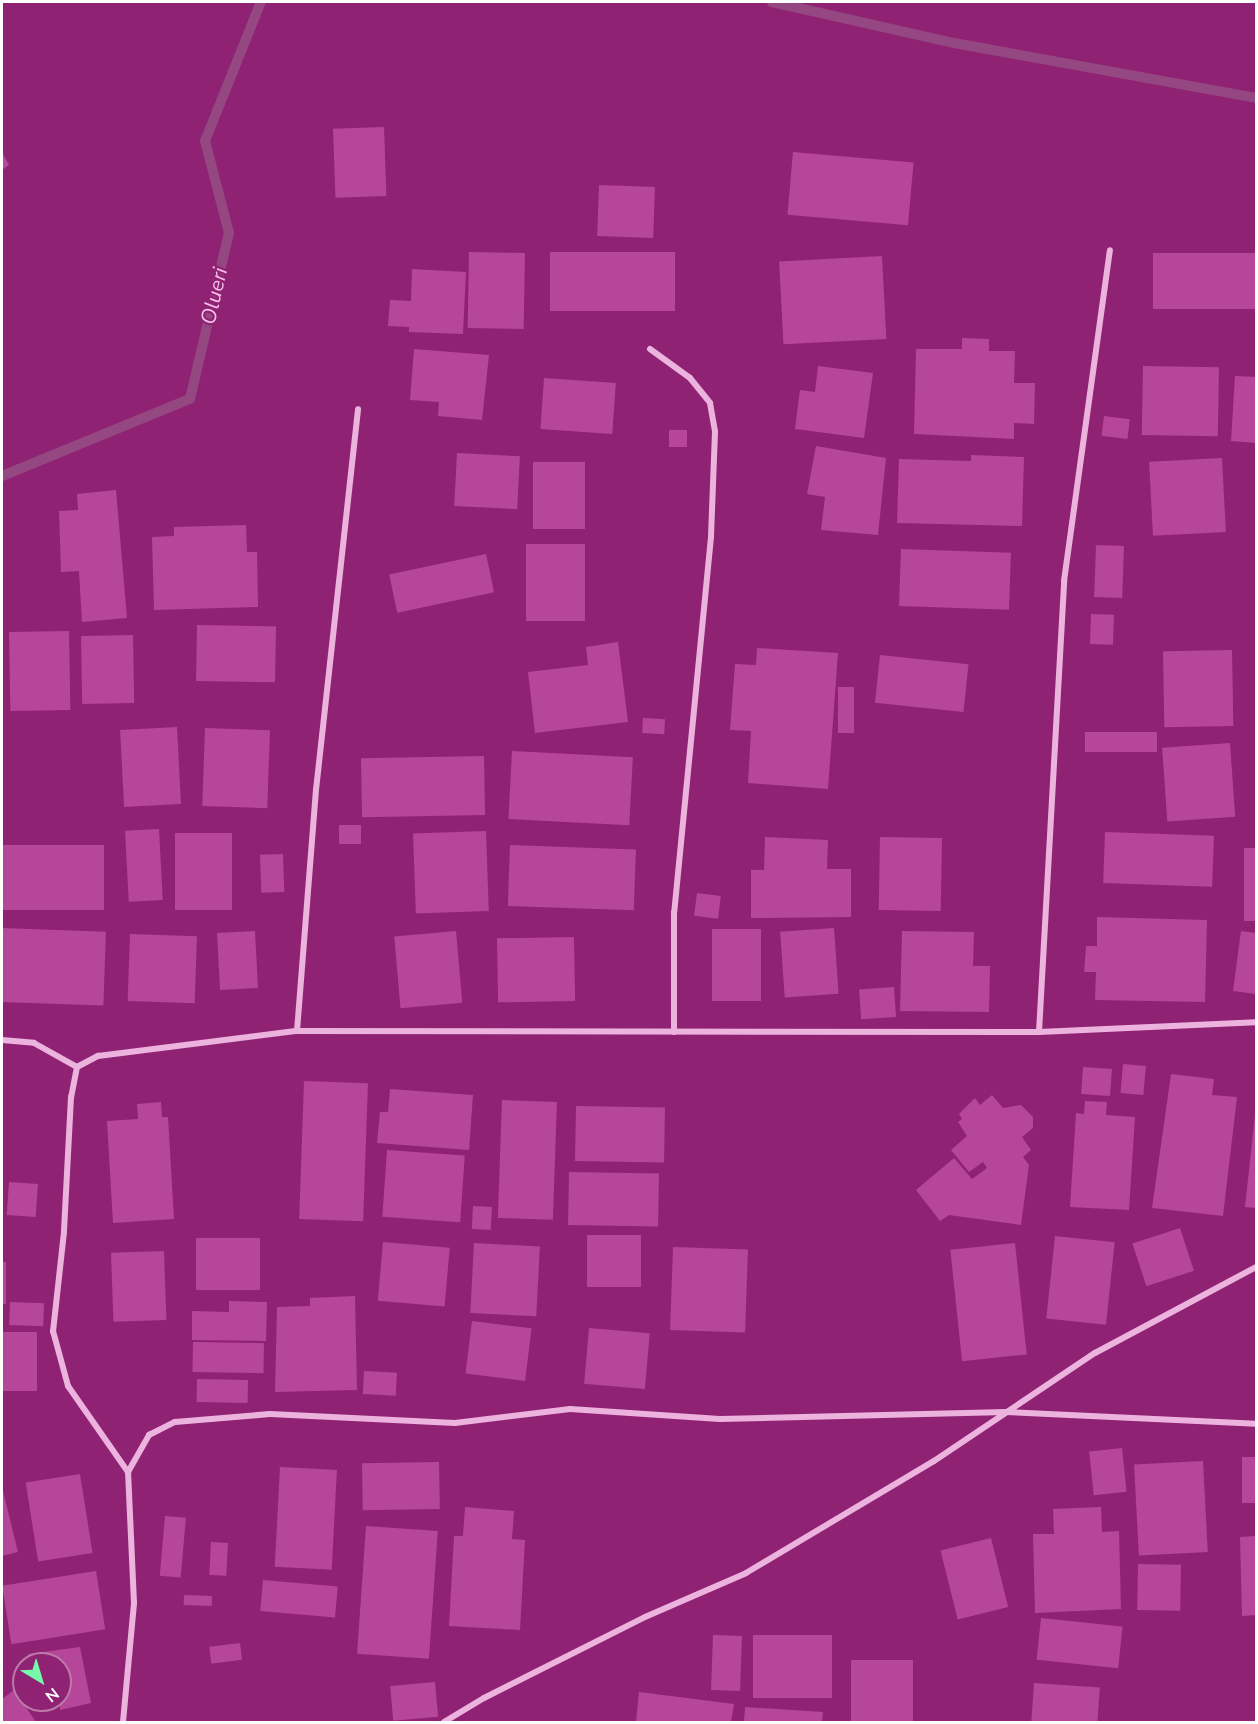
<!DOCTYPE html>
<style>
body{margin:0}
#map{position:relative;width:1258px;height:1724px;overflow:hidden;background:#902273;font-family:"Nunito Sans",sans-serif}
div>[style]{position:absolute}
.stream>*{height:10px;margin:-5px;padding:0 5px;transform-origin:5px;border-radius:5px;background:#944780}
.building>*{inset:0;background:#b54699;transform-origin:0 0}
.street>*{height:6px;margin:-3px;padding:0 3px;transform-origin:3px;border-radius:3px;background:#ecb3de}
span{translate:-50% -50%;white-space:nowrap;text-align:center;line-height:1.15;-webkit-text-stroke:4.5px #902273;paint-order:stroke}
.water-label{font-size:21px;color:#f3bfe7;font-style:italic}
.frame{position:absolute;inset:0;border:3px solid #fff;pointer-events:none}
.north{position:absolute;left:12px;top:1652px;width:60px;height:60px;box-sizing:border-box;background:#902273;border:2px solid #bc7aab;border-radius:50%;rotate:142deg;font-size:16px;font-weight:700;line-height:24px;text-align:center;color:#fff}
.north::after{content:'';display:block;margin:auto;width:21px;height:27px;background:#75f8aa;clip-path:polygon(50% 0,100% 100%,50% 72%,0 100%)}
</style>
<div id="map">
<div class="stream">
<div style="left:772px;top:2px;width:187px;rotate:12.7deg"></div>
<div style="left:954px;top:43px;width:307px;rotate:10.3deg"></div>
<div style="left:2px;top:476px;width:203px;rotate:-22.3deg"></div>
<div style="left:190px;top:399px;width:171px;rotate:-76.8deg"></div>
<div style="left:229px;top:233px;width:95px;rotate:-104.6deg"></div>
<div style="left:205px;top:141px;width:150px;rotate:-68.1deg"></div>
</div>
<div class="building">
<div style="left:384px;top:127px;width:69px;height:51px;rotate:88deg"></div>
<div style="clip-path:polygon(2px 152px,9px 165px,2px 170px)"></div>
<div style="left:793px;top:152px;width:121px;height:63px;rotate:5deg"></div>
<div style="left:599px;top:185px;width:56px;height:51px;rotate:2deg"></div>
<div style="left:469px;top:252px;width:56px;height:76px;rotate:1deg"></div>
<div style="left:550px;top:252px;width:125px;height:59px"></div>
<div style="left:1256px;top:253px;width:56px;height:103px;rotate:90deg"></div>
<div style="left:882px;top:256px;width:83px;height:103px;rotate:87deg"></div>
<div style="clip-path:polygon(412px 269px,466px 272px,463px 334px,409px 332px,409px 327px,388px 326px,390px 300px,411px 301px)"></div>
<div style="clip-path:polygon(962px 338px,989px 339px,989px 351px,1015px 351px,1014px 383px,1035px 383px,1034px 424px,1014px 423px,1014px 439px,914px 434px,916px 349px,962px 349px)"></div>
<div style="clip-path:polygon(414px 349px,489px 355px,482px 420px,438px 416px,439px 402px,410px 400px)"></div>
<div style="clip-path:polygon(818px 366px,873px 373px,864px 438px,795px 429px,800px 390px,815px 392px)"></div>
<div style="left:1143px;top:366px;width:76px;height:69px;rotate:1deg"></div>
<div style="clip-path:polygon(1235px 376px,1256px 377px,1256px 443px,1231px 441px)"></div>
<div style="left:544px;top:378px;width:72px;height:51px;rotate:4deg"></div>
<div style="left:1104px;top:416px;width:26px;height:20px;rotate:7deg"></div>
<div style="left:669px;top:430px;width:18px;height:17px"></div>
<div style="clip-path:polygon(816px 446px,886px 458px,878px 535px,821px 530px,825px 497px,807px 494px)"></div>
<div style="left:457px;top:453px;width:63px;height:53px;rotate:3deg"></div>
<div style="clip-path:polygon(971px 455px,1024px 457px,1022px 526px,897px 523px,899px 459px,971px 461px)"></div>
<div style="left:1222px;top:458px;width:74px;height:73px;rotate:87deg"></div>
<div style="left:533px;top:462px;width:52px;height:67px"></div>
<div style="clip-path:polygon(116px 490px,127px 618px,82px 622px,79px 571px,61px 572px,59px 511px,78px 510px,77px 494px)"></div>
<div style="clip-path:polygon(246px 525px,247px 552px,257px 552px,258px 607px,154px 610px,152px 537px,174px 536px,174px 527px)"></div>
<div style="left:526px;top:544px;width:59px;height:77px"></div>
<div style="left:1096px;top:545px;width:28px;height:52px;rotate:2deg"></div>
<div style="left:901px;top:549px;width:110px;height:57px;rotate:2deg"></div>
<div style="left:486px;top:554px;width:39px;height:99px;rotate:78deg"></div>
<div style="left:1091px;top:614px;width:23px;height:30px;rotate:2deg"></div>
<div style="left:197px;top:625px;width:79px;height:56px;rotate:1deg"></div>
<div style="left:69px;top:631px;width:79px;height:60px;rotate:89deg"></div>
<div style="left:133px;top:635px;width:68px;height:52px;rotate:89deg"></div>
<div style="clip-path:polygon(618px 642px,628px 722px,535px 733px,528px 672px,588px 665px,586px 647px)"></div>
<div style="clip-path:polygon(757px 648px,838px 653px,828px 789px,748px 783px,751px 731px,730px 730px,735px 664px,756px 665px)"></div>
<div style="left:1232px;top:650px;width:76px;height:69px;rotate:89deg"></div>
<div style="left:880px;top:655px;width:89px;height:48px;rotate:6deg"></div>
<div style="left:838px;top:687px;width:16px;height:46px"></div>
<div style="left:643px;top:718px;width:22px;height:15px;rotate:3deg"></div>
<div style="left:177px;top:727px;width:77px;height:57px;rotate:87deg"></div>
<div style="left:205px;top:728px;width:65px;height:78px;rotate:2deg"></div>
<div style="left:1085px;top:732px;width:72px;height:20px"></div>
<div style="left:1230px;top:743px;width:74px;height:68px;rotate:86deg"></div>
<div style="left:512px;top:751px;width:121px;height:68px;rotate:3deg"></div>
<div style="left:484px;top:756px;width:59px;height:123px;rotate:89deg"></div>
<div style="left:339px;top:825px;width:22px;height:19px"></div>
<div style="left:159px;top:829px;width:71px;height:34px;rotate:87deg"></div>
<div style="left:486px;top:831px;width:80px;height:73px;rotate:88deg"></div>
<div style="left:1105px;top:832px;width:109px;height:51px;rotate:2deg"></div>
<div style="left:175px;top:833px;width:57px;height:77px"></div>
<div style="clip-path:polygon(765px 837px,828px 840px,827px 869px,851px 869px,851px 917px,751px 918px,751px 870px,764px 870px)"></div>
<div style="left:880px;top:837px;width:62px;height:73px;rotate:1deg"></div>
<div style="left:104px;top:845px;width:65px;height:102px;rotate:90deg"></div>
<div style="left:510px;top:845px;width:126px;height:61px;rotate:2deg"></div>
<div style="left:1244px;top:848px;width:12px;height:73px"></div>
<div style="left:283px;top:854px;width:38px;height:23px;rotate:88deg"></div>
<div style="left:697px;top:893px;width:24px;height:23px;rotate:7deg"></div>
<div style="clip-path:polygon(1097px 917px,1207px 920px,1205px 1002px,1095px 1000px,1096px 972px,1084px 972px,1085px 960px,1086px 946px,1097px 946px)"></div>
<div style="left:2px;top:928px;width:104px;height:74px;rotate:2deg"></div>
<div style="left:834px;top:928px;width:66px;height:54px;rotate:86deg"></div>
<div style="left:712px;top:929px;width:49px;height:72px"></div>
<div style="left:255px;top:931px;width:57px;height:38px;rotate:87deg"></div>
<div style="left:456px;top:931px;width:72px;height:62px;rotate:85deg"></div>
<div style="clip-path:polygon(902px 931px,974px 932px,973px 966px,990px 966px,989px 1012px,900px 1011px)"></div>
<div style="clip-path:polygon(1241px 931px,1256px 933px,1256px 994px,1233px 991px)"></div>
<div style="left:130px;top:934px;width:67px;height:67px;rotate:2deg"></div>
<div style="left:574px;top:937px;width:64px;height:77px;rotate:89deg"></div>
<div style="left:894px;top:987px;width:30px;height:35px;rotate:86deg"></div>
<div style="left:1123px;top:1064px;width:23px;height:29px;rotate:5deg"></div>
<div style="left:1083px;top:1067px;width:29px;height:27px;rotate:4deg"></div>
<div style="clip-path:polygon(1171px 1074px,1214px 1079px,1212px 1095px,1237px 1097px,1223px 1216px,1152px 1208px)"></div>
<div style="left:304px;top:1081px;width:64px;height:138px;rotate:2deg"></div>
<div style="clip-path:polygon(390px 1089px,473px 1095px,469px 1150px,377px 1143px,380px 1112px,388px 1112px)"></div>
<div style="clip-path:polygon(992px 1095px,1003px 1108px,1021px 1105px,1033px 1117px,1033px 1128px,1022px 1137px,1031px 1150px,1023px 1157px,1029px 1165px,1021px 1225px,949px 1215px,940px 1221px,916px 1190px,954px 1158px,972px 1179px,987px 1168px,983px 1162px,969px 1172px,951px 1150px,967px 1136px,958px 1122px,962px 1119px,959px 1114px,975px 1098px,980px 1105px)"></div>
<div style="left:502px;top:1100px;width:55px;height:118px;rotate:2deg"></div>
<div style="clip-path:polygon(1085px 1101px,1107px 1102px,1106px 1115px,1135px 1117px,1129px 1210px,1070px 1207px,1076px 1113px,1084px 1114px)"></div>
<div style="clip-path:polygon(161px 1102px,162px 1117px,168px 1117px,174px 1219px,113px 1223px,107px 1121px,138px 1119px,137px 1104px)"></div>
<div style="left:576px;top:1106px;width:89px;height:55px;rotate:1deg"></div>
<div style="clip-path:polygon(1255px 1115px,1256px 1115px,1256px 1208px,1245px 1207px)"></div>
<div style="left:387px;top:1150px;width:78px;height:67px;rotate:4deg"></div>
<div style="left:569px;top:1172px;width:90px;height:53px;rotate:1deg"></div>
<div style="left:9px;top:1182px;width:29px;height:33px;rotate:4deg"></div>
<div style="left:473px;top:1206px;width:19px;height:23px;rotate:3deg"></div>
<div style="left:1180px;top:1228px;width:45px;height:50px;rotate:72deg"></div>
<div style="left:641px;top:1235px;width:52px;height:54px;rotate:90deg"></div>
<div style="left:1055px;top:1236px;width:60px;height:83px;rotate:6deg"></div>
<div style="left:196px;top:1238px;width:64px;height:52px"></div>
<div style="left:383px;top:1242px;width:67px;height:59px;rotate:5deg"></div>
<div style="left:474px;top:1243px;width:66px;height:70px;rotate:3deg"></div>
<div style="left:1015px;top:1243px;width:112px;height:65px;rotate:84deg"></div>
<div style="left:673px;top:1247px;width:75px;height:83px;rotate:2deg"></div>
<div style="left:164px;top:1251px;width:69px;height:53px;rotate:88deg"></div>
<div style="left:2px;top:1262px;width:4px;height:42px"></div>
<div style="clip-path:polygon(355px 1296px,357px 1390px,275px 1392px,277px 1307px,310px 1306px,310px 1298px)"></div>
<div style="clip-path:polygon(229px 1301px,267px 1302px,266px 1341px,192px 1340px,192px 1311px,229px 1312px)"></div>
<div style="left:10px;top:1302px;width:34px;height:23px;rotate:2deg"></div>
<div style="left:472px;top:1321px;width:60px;height:53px;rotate:7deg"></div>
<div style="left:589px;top:1328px;width:61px;height:56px;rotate:5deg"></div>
<div style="left:2px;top:1332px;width:35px;height:59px"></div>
<div style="left:193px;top:1342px;width:71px;height:30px;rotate:1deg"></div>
<div style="left:364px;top:1371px;width:33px;height:23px;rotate:3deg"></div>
<div style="left:197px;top:1379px;width:51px;height:23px;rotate:1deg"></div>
<div style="left:1122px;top:1448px;width:44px;height:33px;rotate:84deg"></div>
<div style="left:1242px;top:1457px;width:14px;height:46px"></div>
<div style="left:1203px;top:1461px;width:91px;height:69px;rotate:87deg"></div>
<div style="left:439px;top:1462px;width:47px;height:77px;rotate:89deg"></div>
<div style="left:280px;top:1467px;width:57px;height:100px;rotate:3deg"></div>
<div style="left:80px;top:1474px;width:80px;height:55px;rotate:81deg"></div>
<div style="clip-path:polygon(2px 1487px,18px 1552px,2px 1556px)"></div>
<div style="clip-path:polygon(465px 1507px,514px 1511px,512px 1539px,525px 1540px,520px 1630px,449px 1626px,454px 1536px,463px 1536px)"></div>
<div style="clip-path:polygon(1101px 1507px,1102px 1532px,1119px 1531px,1121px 1609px,1035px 1613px,1033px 1534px,1054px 1534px,1053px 1509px)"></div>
<div style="left:165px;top:1516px;width:21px;height:60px;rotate:5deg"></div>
<div style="left:366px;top:1526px;width:72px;height:128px;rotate:4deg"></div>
<div style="clip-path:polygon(1256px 1536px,1256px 1615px,1242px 1616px,1240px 1537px)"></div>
<div style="left:991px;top:1538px;width:71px;height:52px;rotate:76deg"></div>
<div style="left:211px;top:1542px;width:17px;height:33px;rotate:3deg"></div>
<div style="left:1138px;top:1564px;width:43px;height:46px;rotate:1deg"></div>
<div style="left:96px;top:1571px;width:59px;height:95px;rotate:81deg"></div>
<div style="left:263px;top:1580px;width:75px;height:31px;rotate:5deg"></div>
<div style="left:184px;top:1595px;width:28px;height:10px;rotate:2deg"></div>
<div style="left:1041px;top:1618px;width:82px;height:42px;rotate:6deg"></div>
<div style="left:713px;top:1635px;width:29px;height:55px;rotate:2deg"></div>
<div style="left:753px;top:1635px;width:79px;height:63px"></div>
<div style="left:240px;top:1643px;width:17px;height:31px;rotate:83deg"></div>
<div style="clip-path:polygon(80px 1647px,91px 1703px,60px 1710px,60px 1664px,30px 1664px,28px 1654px)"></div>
<div style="left:913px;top:1660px;width:62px;height:62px;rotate:90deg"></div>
<div style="left:435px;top:1682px;width:35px;height:45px;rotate:85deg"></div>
<div style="left:1034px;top:1683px;width:66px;height:39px;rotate:4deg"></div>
<div style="clip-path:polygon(14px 1690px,36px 1722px,2px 1722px,2px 1699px)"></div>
<div style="clip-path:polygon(639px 1692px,734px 1704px,731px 1722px,636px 1722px)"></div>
<div style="clip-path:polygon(745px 1707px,823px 1712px,822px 1722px,744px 1722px)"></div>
</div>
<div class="street">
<div style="left:650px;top:349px;width:49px;rotate:35.9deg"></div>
<div style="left:690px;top:378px;width:32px;rotate:51deg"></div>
<div style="left:710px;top:403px;width:29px;rotate:80deg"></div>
<div style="left:715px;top:432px;width:105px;rotate:92.2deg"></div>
<div style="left:711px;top:537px;width:377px;rotate:95.6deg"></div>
<div style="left:674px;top:912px;width:120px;rotate:90deg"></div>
<div style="left:297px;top:1031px;width:242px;rotate:-85.5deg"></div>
<div style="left:316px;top:790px;width:383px;rotate:-83.7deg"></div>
<div style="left:1039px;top:1032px;width:452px;rotate:-86.8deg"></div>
<div style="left:1064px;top:581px;width:334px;rotate:-82.1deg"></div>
<div style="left:2px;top:1040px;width:32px;rotate:5deg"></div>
<div style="left:34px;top:1043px;width:49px;rotate:29.2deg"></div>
<div style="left:77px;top:1067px;width:24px;rotate:-28deg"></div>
<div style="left:98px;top:1056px;width:201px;rotate:-7.2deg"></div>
<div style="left:297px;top:1031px;width:742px;rotate:0.08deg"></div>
<div style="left:1039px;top:1032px;width:217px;rotate:-2.6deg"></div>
<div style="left:77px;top:1067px;width:31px;rotate:101deg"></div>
<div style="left:71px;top:1097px;width:135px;rotate:93deg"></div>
<div style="left:64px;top:1232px;width:100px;rotate:96.3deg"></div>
<div style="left:53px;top:1331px;width:57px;rotate:74.7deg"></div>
<div style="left:68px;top:1386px;width:105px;rotate:55.1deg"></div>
<div style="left:123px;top:1722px;width:120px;rotate:-84.7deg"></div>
<div style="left:134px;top:1603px;width:131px;rotate:-92.6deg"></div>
<div style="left:128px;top:1472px;width:43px;rotate:-60.4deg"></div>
<div style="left:149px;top:1435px;width:29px;rotate:-27deg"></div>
<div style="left:175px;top:1422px;width:95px;rotate:-4.8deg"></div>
<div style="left:270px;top:1414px;width:185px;rotate:2.8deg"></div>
<div style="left:455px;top:1423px;width:116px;rotate:-6.9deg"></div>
<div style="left:570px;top:1409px;width:150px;rotate:3.8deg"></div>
<div style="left:720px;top:1419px;width:286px;rotate:-1.4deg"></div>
<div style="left:1006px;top:1412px;width:250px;rotate:2.7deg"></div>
<div style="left:444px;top:1722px;width:47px;rotate:-31deg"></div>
<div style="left:484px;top:1698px;width:180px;rotate:-26.7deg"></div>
<div style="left:645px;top:1617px;width:110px;rotate:-23.5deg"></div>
<div style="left:746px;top:1573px;width:219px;rotate:-30.8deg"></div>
<div style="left:934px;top:1461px;width:194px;rotate:-33.9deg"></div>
<div style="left:1095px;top:1353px;width:183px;rotate:-28.1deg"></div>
</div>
<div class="water-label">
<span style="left:214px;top:296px;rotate:-77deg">Olueri</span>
</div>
<div class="frame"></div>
<div class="north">N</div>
</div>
